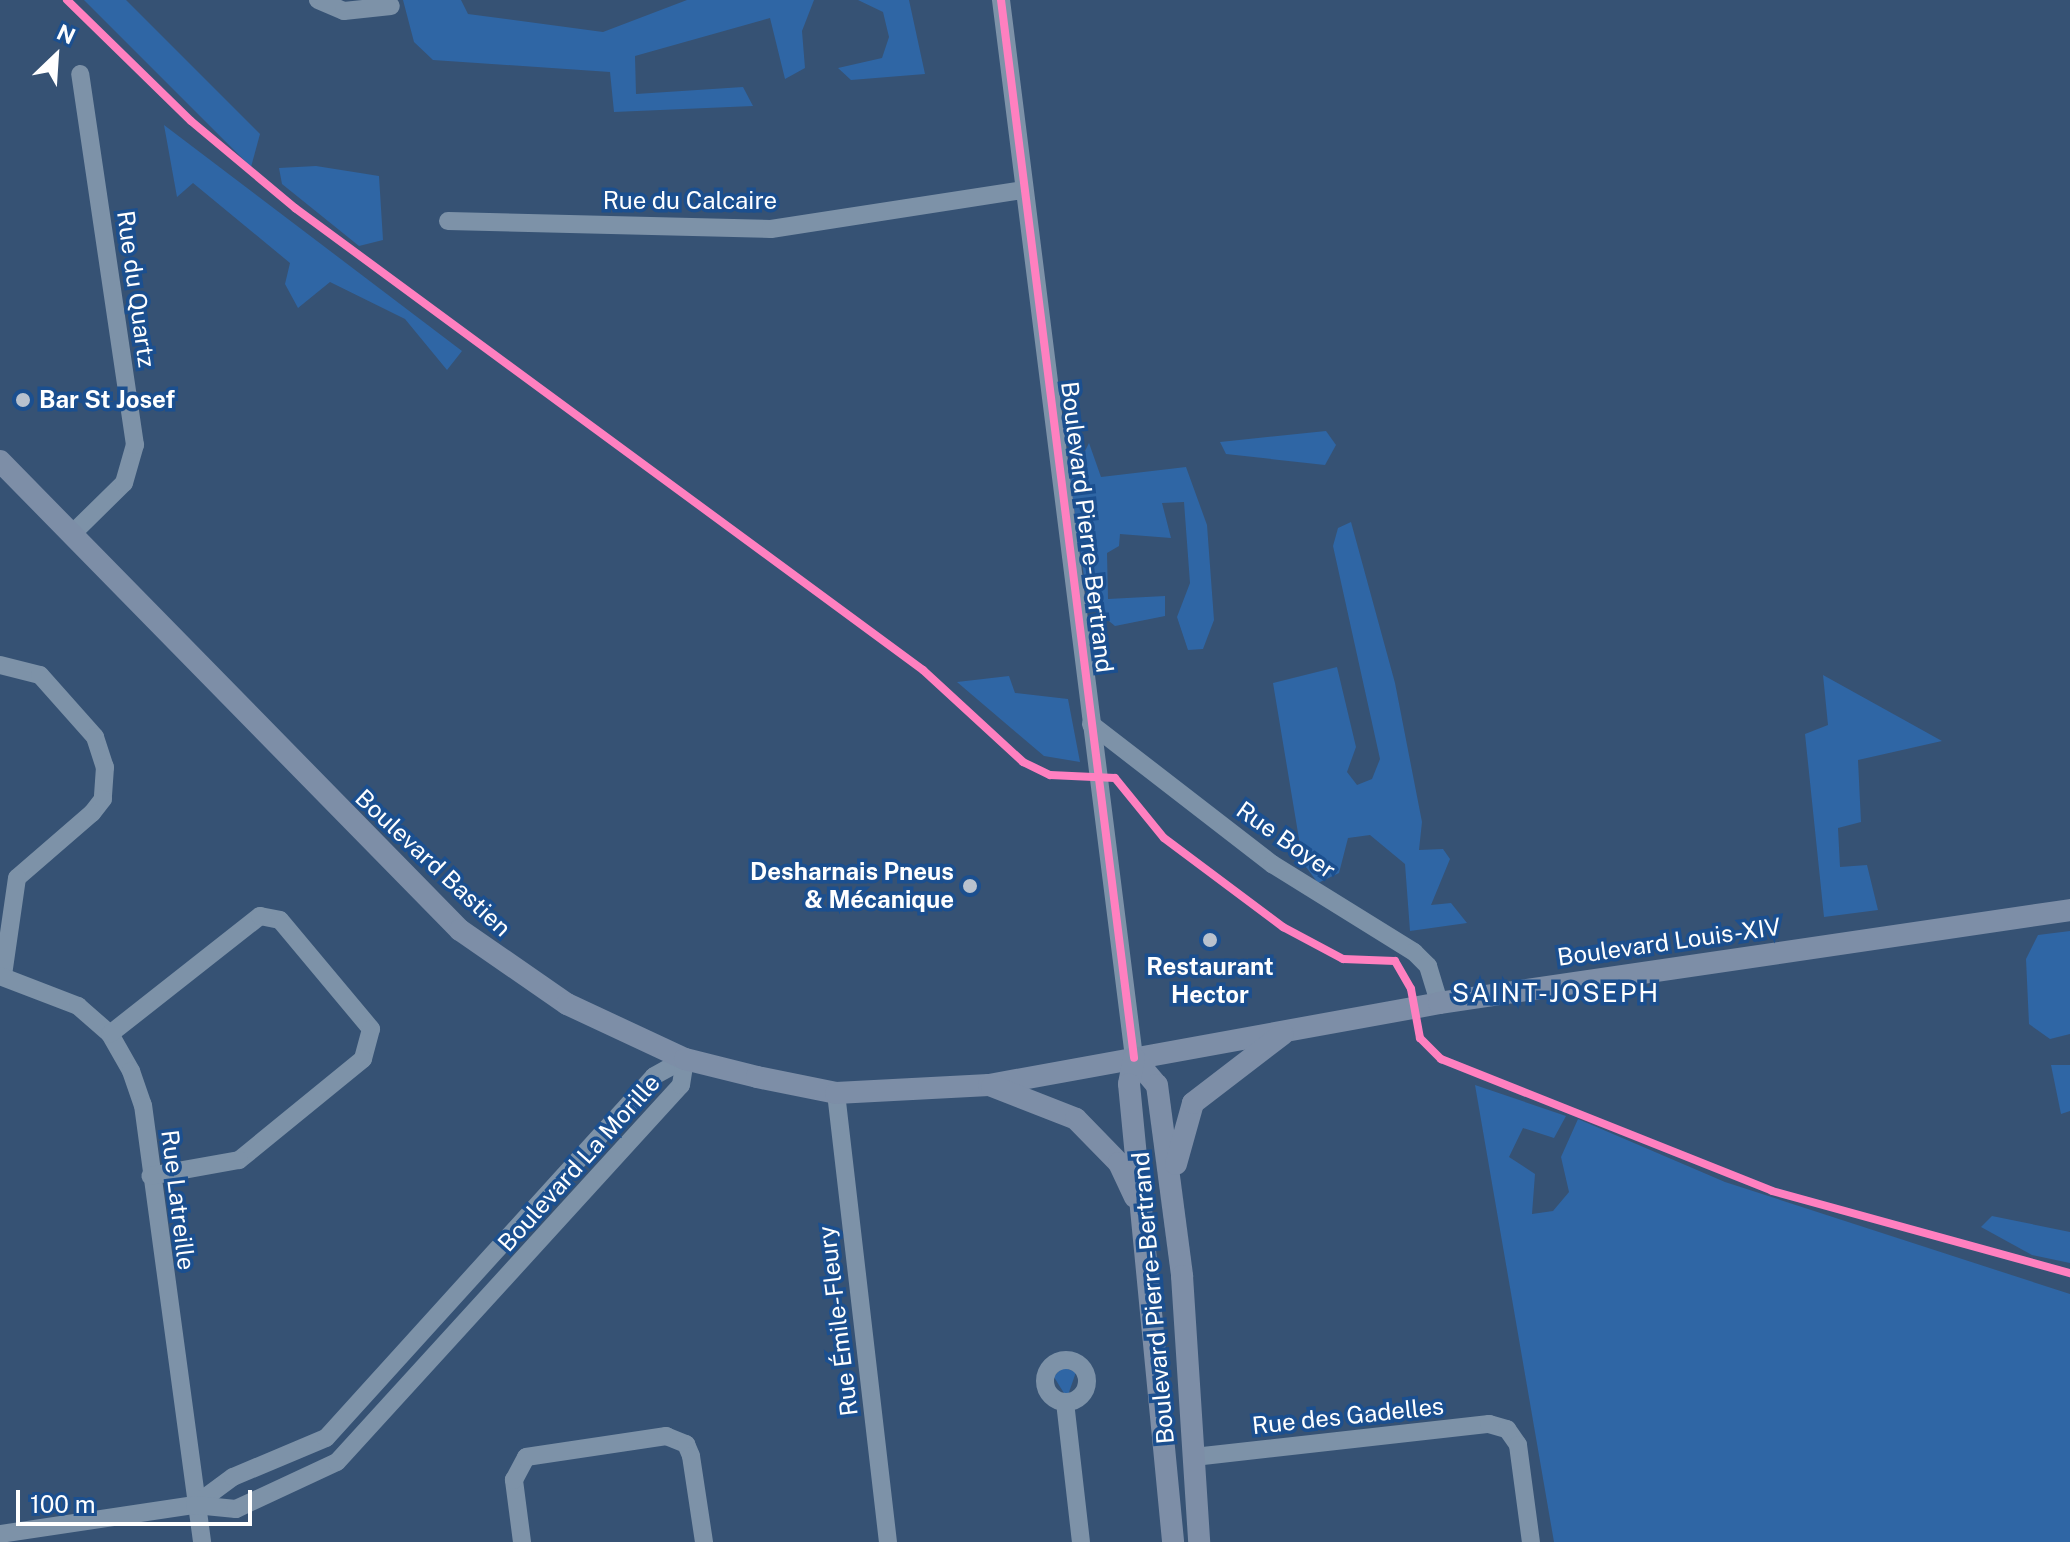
<!DOCTYPE html>
<meta charset="utf-8">
<style>
body{margin:0}
#map{position:relative;width:2070px;height:1542px;overflow:hidden;background:#365274;font-family:"Public Sans",sans-serif}
div>[style]{position:absolute}
.green>*{inset:0;background:#2f66a5}
.minor>*{height:18px;margin:-9px;padding:0 9px;transform-origin:9px;border-radius:9px;background:#7d92a8}
.minor>.ring{margin:-9px;padding:0;box-sizing:content-box;background:none;border:18px solid #7d92a8;border-radius:50%}
.major>*{height:22px;margin:-11px;padding:0 11px;transform-origin:11px;border-radius:11px;background:#7d8ea7}
.cycleway>*{height:8px;margin:-4px;padding:0 4px;transform-origin:4px;border-radius:4px;background:#ff80c0}
.dots>*{width:22px;height:22px;translate:-50% -50%;box-sizing:border-box;border:4px solid #1b4f8f;border-radius:50%}
span{translate:-50% -50%;white-space:nowrap;text-align:center;line-height:1.15;-webkit-text-stroke:7px #1b4f8f;paint-order:stroke}
.street-label{font-size:24px;color:#fff}
.poi-label{font-size:24px;color:#fff;font-weight:700}
.left{translate:0 -50%;text-align:left}
.right{translate:-100% -50%;text-align:right}
.neighbourhood-label{font-size:26px;color:#fff;letter-spacing:2px}
.north{position:absolute;left:16px;top:16px;width:80px;height:80px;-webkit-text-stroke:6px #1b4f8f;paint-order:stroke;rotate:25deg;font-size:22px;font-weight:700;line-height:32px;text-align:center;color:#fff}
.north::after{content:'';display:block;margin:auto;width:28px;height:36px;background:#fff;clip-path:polygon(50% 0,100% 100%,50% 72%,0 100%)}
.scale{position:absolute;left:16px;top:1490px;width:236px;height:36px;box-sizing:border-box;border:4px solid #fff;border-top:0;padding-left:10px;font-size:24px;line-height:28px;white-space:nowrap;color:#fff;-webkit-text-stroke:6px #1b4f8f;paint-order:stroke}
</style>
<div id="map">
<div class="green">
<div style="clip-path:polygon(84px 0,126px 0,260px 134px,251px 167px)"></div>
<div style="clip-path:polygon(403px 0,461px 0,468px 14px,603px 32px,687px 0,814px 0,802px 31px,805px 68px,785px 79px,770px 18px,635px 56px,636px 94px,743px 87px,753px 106px,614px 112px,610px 72px,433px 60px,414px 42px)"></div>
<div style="clip-path:polygon(858px 0,909px 0,925px 74px,851px 80px,838px 68px,882px 58px,889px 37px,883px 12px)"></div>
<div style="clip-path:polygon(164px 125px,462px 351px,447px 370px,405px 319px,330px 282px,298px 308px,285px 284px,290px 263px,193px 183px,177px 197px)"></div>
<div style="clip-path:polygon(316px 166px,379px 176px,383px 240px,359px 246px,282px 184px,279px 168px)"></div>
<div style="clip-path:polygon(1326px 431px,1336px 445px,1325px 465px,1226px 454px,1220px 442px)"></div>
<div style="clip-path:polygon(1089px 443px,1101px 477px,1186px 467px,1207px 525px,1214px 620px,1203px 649px,1188px 650px,1177px 617px,1190px 583px,1184px 502px,1162px 503px,1171px 538px,1120px 534px,1119px 546px,1107px 553px,1108px 599px,1165px 596px,1165px 616px,1115px 626px,1088px 604px,1070px 481px)"></div>
<div style="clip-path:polygon(1351px 522px,1395px 683px,1422px 822px,1419px 850px,1443px 849px,1450px 859px,1431px 905px,1451px 903px,1467px 923px,1410px 931px,1405px 864px,1370px 835px,1348px 838px,1339px 873px,1318px 883px,1303px 863px,1273px 683px,1337px 667px,1356px 747px,1347px 772px,1357px 785px,1372px 779px,1380px 759px,1333px 546px,1338px 528px)"></div>
<div style="clip-path:polygon(1823px 675px,1942px 741px,1858px 760px,1861px 822px,1838px 828px,1840px 867px,1867px 865px,1878px 910px,1824px 917px,1805px 734px,1828px 725px)"></div>
<div style="clip-path:polygon(1009px 676px,1015px 693px,1068px 699px,1080px 762px,1044px 756px,957px 682px)"></div>
<div style="clip-path:polygon(2070px 931px,2070px 1034px,2050px 1039px,2029px 1024px,2026px 959px,2038px 935px)"></div>
<div style="clip-path:polygon(2051px 1065px,2070px 1065px,2070px 1111px,2061px 1114px)"></div>
<div style="clip-path:polygon(1475px 1085px,1566px 1116px,1554px 1138px,1523px 1128px,1509px 1157px,1535px 1174px,1532px 1214px,1553px 1211px,1569px 1192px,1561px 1157px,1578px 1119px,1725px 1182px,2070px 1294px,2070px 1542px,1554px 1542px)"></div>
<div style="clip-path:polygon(1992px 1216px,2070px 1232px,2070px 1263px,2032px 1255px,1981px 1227px)"></div>
<div style="clip-path:polygon(1062px 1367px,1076px 1372px,1067px 1398px,1054px 1377px)"></div>
</div>
<div class="minor">
<div style="left:318px;top:0;width:28px;rotate:23deg"></div>
<div style="left:344px;top:11px;width:47px;rotate:-6.1deg"></div>
<div style="left:1001px;top:0;width:1066px;rotate:82.83deg"></div>
<div style="left:448px;top:221px;width:323px;rotate:1.4deg"></div>
<div style="left:771px;top:229px;width:256px;rotate:-8.8deg"></div>
<div style="left:71px;top:535px;width:74px;rotate:-44.5deg"></div>
<div style="left:124px;top:483px;width:40px;rotate:-74deg"></div>
<div style="left:135px;top:445px;width:375px;rotate:-98.4deg"></div>
<div style="left:0;top:665px;width:41px;rotate:14deg"></div>
<div style="left:40px;top:675px;width:83px;rotate:48.4deg"></div>
<div style="left:95px;top:737px;width:32px;rotate:72deg"></div>
<div style="left:105px;top:767px;width:32px;rotate:94deg"></div>
<div style="left:103px;top:799px;width:18px;rotate:128deg"></div>
<div style="left:92px;top:813px;width:99px;rotate:139.1deg"></div>
<div style="left:17px;top:878px;width:98px;rotate:98.2deg"></div>
<div style="left:1091px;top:724px;width:229px;rotate:37.7deg"></div>
<div style="left:1272px;top:864px;width:167px;rotate:31.8deg"></div>
<div style="left:1414px;top:952px;width:20px;rotate:45deg"></div>
<div style="left:1428px;top:966px;width:39px;rotate:73deg"></div>
<div style="left:0;top:976px;width:84px;rotate:21deg"></div>
<div style="left:78px;top:1006px;width:43px;rotate:41.2deg"></div>
<div style="left:110px;top:1034px;width:43px;rotate:60.4deg"></div>
<div style="left:131px;top:1071px;width:36px;rotate:71deg"></div>
<div style="left:143px;top:1105px;width:441px;rotate:82.3deg"></div>
<div style="left:110px;top:1034px;width:191px;rotate:-38.2deg"></div>
<div style="left:260px;top:916px;width:20px;rotate:11deg"></div>
<div style="left:280px;top:920px;width:142px;rotate:50.1deg"></div>
<div style="left:371px;top:1029px;width:31px;rotate:105deg"></div>
<div style="left:363px;top:1059px;width:160px;rotate:140.8deg"></div>
<div style="left:239px;top:1160px;width:90px;rotate:169.8deg"></div>
<div style="left:836px;top:1093px;width:452px;rotate:83.4deg"></div>
<div class="ring" style="left:1045px;top:1360px;width:24px;height:24px"></div>
<div style="left:1065px;top:1402px;width:141px;rotate:83.5deg"></div>
<div style="left:1194px;top:1457px;width:297px;rotate:-6.4deg"></div>
<div style="left:1489px;top:1424px;width:19px;rotate:16deg"></div>
<div style="left:1507px;top:1429px;width:19px;rotate:55deg"></div>
<div style="left:1518px;top:1445px;width:98px;rotate:82.4deg"></div>
<div style="left:195px;top:1505px;width:47px;rotate:-36.4deg"></div>
<div style="left:233px;top:1477px;width:101px;rotate:-22.8deg"></div>
<div style="left:326px;top:1438px;width:488px;rotate:-47.8deg"></div>
<div style="left:654px;top:1076px;width:35px;rotate:-29deg"></div>
<div style="left:0;top:1534px;width:197px;rotate:-8.5deg"></div>
<div style="left:195px;top:1505px;width:41px;rotate:5.6deg"></div>
<div style="left:236px;top:1509px;width:111px;rotate:-25deg"></div>
<div style="left:337px;top:1462px;width:510px;rotate:-47.62deg"></div>
<div style="left:681px;top:1085px;width:26px;rotate:-81deg"></div>
<div style="left:522px;top:1542px;width:63px;rotate:-97.4deg"></div>
<div style="left:514px;top:1480px;width:26px;rotate:-62deg"></div>
<div style="left:526px;top:1457px;width:142px;rotate:-8.5deg"></div>
<div style="left:666px;top:1436px;width:22px;rotate:22deg"></div>
<div style="left:686px;top:1444px;width:13px;rotate:67deg"></div>
<div style="left:691px;top:1456px;width:87px;rotate:81.4deg"></div>
</div>
<div class="major">
<div style="left:0;top:461px;width:657px;rotate:45.56deg"></div>
<div style="left:460px;top:930px;width:130px;rotate:34.7deg"></div>
<div style="left:567px;top:1004px;width:130px;rotate:25deg"></div>
<div style="left:685px;top:1059px;width:74px;rotate:14deg"></div>
<div style="left:757px;top:1077px;width:81px;rotate:11.4deg"></div>
<div style="left:836px;top:1093px;width:153px;rotate:-3deg"></div>
<div style="left:989px;top:1085px;width:457px;rotate:-10.3deg"></div>
<div style="left:1439px;top:1003px;width:638px;rotate:-8.38deg"></div>
<div style="left:1134px;top:1058px;width:35px;rotate:50deg"></div>
<div style="left:1157px;top:1085px;width:193px;rotate:82.5deg"></div>
<div style="left:1182px;top:1276px;width:267px;rotate:86.3deg"></div>
<div style="left:1134px;top:1058px;width:26px;rotate:101deg"></div>
<div style="left:1129px;top:1084px;width:460px;rotate:84.5deg"></div>
<div style="left:992px;top:1086px;width:90px;rotate:21.4deg"></div>
<div style="left:1076px;top:1119px;width:62px;rotate:45.7deg"></div>
<div style="left:1119px;top:1163px;width:38px;rotate:65deg"></div>
<div style="left:1176px;top:1164px;width:63px;rotate:-74.4deg"></div>
<div style="left:1193px;top:1103px;width:113px;rotate:-37.5deg"></div>
</div>
<div class="cycleway">
<div style="left:67px;top:0;width:173px;rotate:44.3deg"></div>
<div style="left:191px;top:121px;width:136px;rotate:39.9deg"></div>
<div style="left:295px;top:208px;width:780px;rotate:36.34deg"></div>
<div style="left:923px;top:670px;width:136px;rotate:42.6deg"></div>
<div style="left:1023px;top:762px;width:30px;rotate:26deg"></div>
<div style="left:1050px;top:775px;width:65px;rotate:2.6deg"></div>
<div style="left:1115px;top:778px;width:77px;rotate:50.8deg"></div>
<div style="left:1164px;top:838px;width:149px;rotate:36.8deg"></div>
<div style="left:1283px;top:927px;width:68px;rotate:28.1deg"></div>
<div style="left:1343px;top:959px;width:52px;rotate:2.2deg"></div>
<div style="left:1395px;top:961px;width:32px;rotate:60deg"></div>
<div style="left:1411px;top:989px;width:50px;rotate:79.6deg"></div>
<div style="left:1420px;top:1038px;width:30px;rotate:45deg"></div>
<div style="left:1441px;top:1059px;width:356px;rotate:21.7deg"></div>
<div style="left:1772px;top:1191px;width:309px;rotate:15.4deg"></div>
<div style="left:1001px;top:0;width:1066px;rotate:82.83deg"></div>
</div>
<div class="dots">
<div style="left:23px;top:400px;background:#b9c2ce"></div>
<div style="left:970px;top:886px;background:#b9c2ce"></div>
<div style="left:1210px;top:940px;background:#b9c2ce"></div>
</div>
<div class="street-label">
<span style="left:690px;top:201px">Rue du Calcaire</span>
<span style="left:136px;top:289px;rotate:82deg">Rue du Quartz</span>
<span style="left:1087px;top:527px;rotate:83deg">Boulevard Pierre-Bertrand</span>
<span style="left:1286px;top:840px;rotate:35deg">Rue Boyer</span>
<span style="left:433px;top:863px;rotate:43deg">Boulevard Bastien</span>
<span style="left:1669px;top:942px;rotate:-8deg">Boulevard Louis-XIV</span>
<span style="left:579px;top:1163px;rotate:-48deg">Boulevard La Morille</span>
<span style="left:178px;top:1200px;rotate:83deg">Rue Latreille</span>
<span style="left:1153px;top:1298px;rotate:-95deg">Boulevard Pierre-Bertrand</span>
<span style="left:838px;top:1321px;rotate:-97deg">Rue Émile-Fleury</span>
<span style="left:1348px;top:1416px;rotate:-6deg">Rue des Gadelles</span>
</div>
<div class="poi-label">
<span class="left" style="left:39px;top:400px">Bar St Josef</span>
<span class="right" style="left:954px;top:886px">Desharnais Pneus<br>&amp; Mécanique</span>
<span style="left:1210px;top:981px">Restaurant<br>Hector</span>
</div>
<div class="neighbourhood-label">
<span style="left:1556px;top:993px">SAINT-JOSEPH</span>
</div>
<div class="north">N</div>
<div class="scale">100 m</div>
</div>
